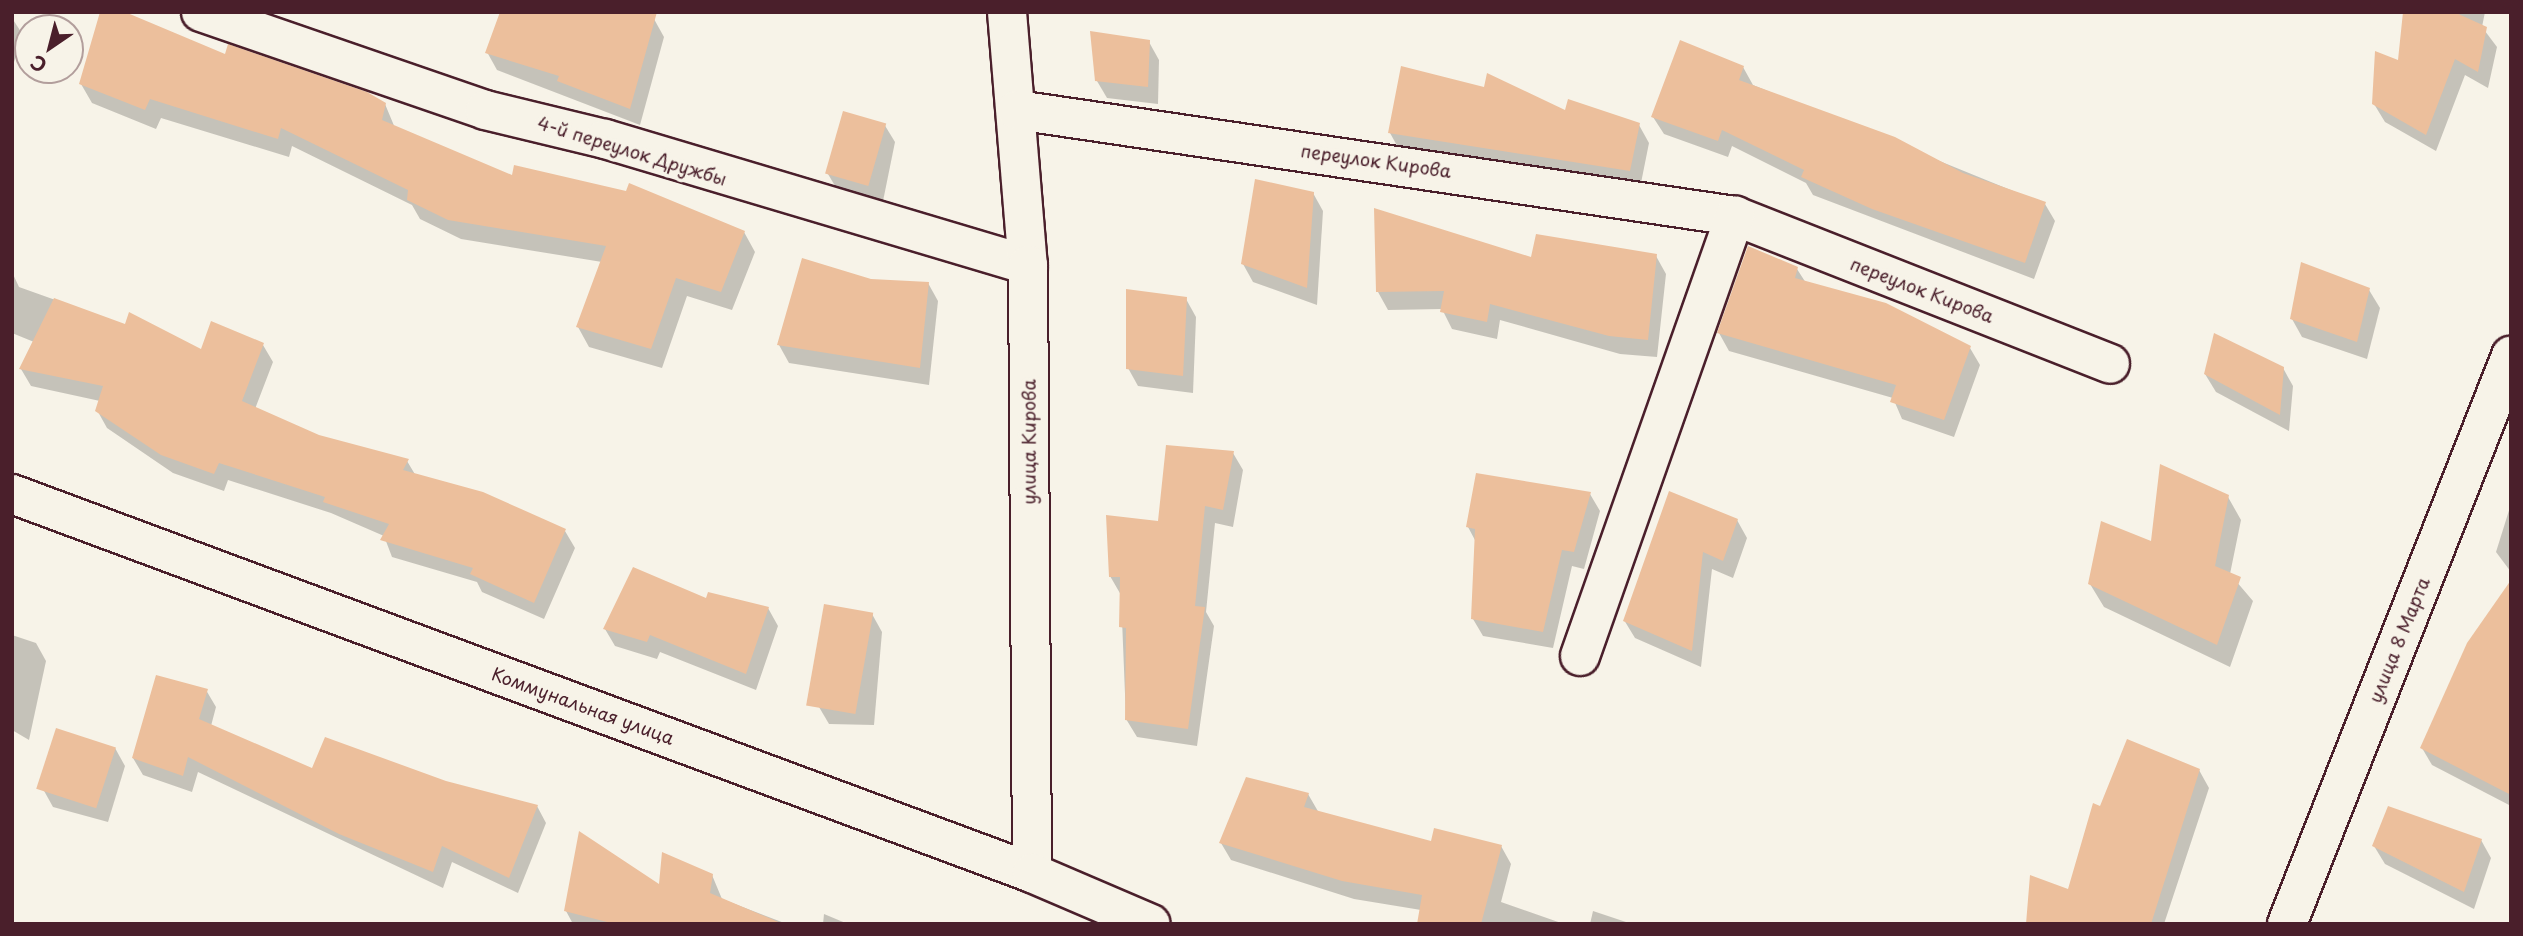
<!DOCTYPE html>
<meta charset="utf-8">
<style>
body{margin:0}
#map{position:relative;width:2523px;height:936px;overflow:hidden;background:#f7f3e8;font-family:"Playpen Sans",sans-serif}
div>[style]{position:absolute}
.shadow>*{inset:0;background:#0003}
.building>*{inset:0;background:#ecbf9c;transform-origin:0 0}
.roads{filter:drop-shadow(2px 0 #4a1f2b) drop-shadow(-2px 0 #4a1f2b) drop-shadow(0 2px #4a1f2b) drop-shadow(0 -2px #4a1f2b)}
.minor>*{height:38px;margin:-19px;padding:0 19px;transform-origin:19px;border-radius:19px;background:#f7f3e8}
span{translate:-50% -50%;white-space:nowrap;text-align:center;line-height:1.15;-webkit-text-stroke:7px #f7f3e8;paint-order:stroke}
.street-label{font-size:18px;color:#4a1f2b}
.frame{position:absolute;inset:0;border:14px solid #4a1f2b;pointer-events:none}
.north{position:absolute;left:14px;top:14px;width:70px;height:70px;box-sizing:border-box;background:#f7f3e8;border:2px solid #b29e9c;border-radius:50%;rotate:215deg;font-size:19px;font-weight:700;line-height:28px;text-align:center;color:#4a1f2b}
.north::after{content:'';display:block;margin:auto;width:24px;height:32px;background:#4a1f2b;clip-path:polygon(50% 0,100% 100%,50% 72%,0 100%)}
</style>
<div id="map">
<div class="shadow">
<div style="clip-path:polygon(2405px 12px,2485px 12px,2482px 27px,2497px 47px,2488px 88px,2465px 75px,2436px 151px,2385px 122px,2374px 104px,2399px 62px)"></div>
<div style="clip-path:polygon(12px 18px,23px 35px,12px 68px)"></div>
<div style="clip-path:polygon(654px 19px,664px 37px,640px 125px,497px 70px,487px 52px)"></div>
<div style="clip-path:polygon(1149px 42px,1159px 60px,1158px 104px,1107px 98px,1097px 81px)"></div>
<div style="clip-path:polygon(226px 56px,385px 104px,395px 128px,514px 178px,744px 232px,755px 252px,732px 310px,687px 296px,662px 368px,589px 347px,578px 327px,602px 262px,461px 239px,420px 219px,412px 205px,292px 146px,289px 157px,161px 118px,156px 129px,92px 103px,81px 84px)"></div>
<div style="clip-path:polygon(1743px 67px,1753px 85px,2045px 204px,2055px 221px,2034px 279px,1813px 195px,1806px 183px,1732px 146px,1728px 157px,1664px 134px,1653px 117px)"></div>
<div style="clip-path:polygon(1566px 112px,1639px 125px,1649px 143px,1640px 188px,1400px 151px,1390px 133px)"></div>
<div style="clip-path:polygon(884px 124px,895px 142px,882px 206px,838px 191px,828px 174px)"></div>
<div style="clip-path:polygon(1313px 193px,1323px 211px,1317px 305px,1253px 282px,1243px 264px)"></div>
<div style="clip-path:polygon(1656px 256px,1666px 274px,1657px 357px,1620px 354px,1500px 320px,1497px 339px,1452px 329px,1442px 309px,1388px 310px,1378px 292px,1533px 259px)"></div>
<div style="clip-path:polygon(1797px 269px,1806px 283px,1970px 348px,1980px 365px,1954px 437px,1902px 419px,1893px 398px,1729px 351px,1719px 333px)"></div>
<div style="clip-path:polygon(12px 272px,19px 287px,201px 352px,263px 345px,273px 362px,255px 409px,318px 437px,407px 461px,416px 476px,565px 531px,575px 548px,544px 619px,482px 592px,477px 582px,392px 557px,384px 536px,331px 513px,228px 480px,224px 491px,173px 473px,107px 428px,97px 410px,100px 401px,31px 386px,21px 369px,34px 342px,12px 333px)"></div>
<div style="clip-path:polygon(871px 281px,928px 283px,938px 301px,929px 385px,789px 363px,779px 345px)"></div>
<div style="clip-path:polygon(2369px 290px,2380px 308px,2367px 359px,2302px 337px,2292px 319px)"></div>
<div style="clip-path:polygon(1186px 299px,1196px 317px,1193px 393px,1138px 386px,1128px 368px)"></div>
<div style="clip-path:polygon(2283px 368px,2293px 386px,2289px 431px,2216px 392px,2205px 374px)"></div>
<div style="clip-path:polygon(1233px 453px,1243px 470px,1233px 527px,1215px 523px,1206px 612px,1214px 626px,1197px 746px,1137px 737px,1126px 719px,1121px 595px,1110px 576px)"></div>
<div style="clip-path:polygon(1590px 494px,1600px 511px,1584px 569px,1572px 566px,1553px 648px,1483px 636px,1473px 619px,1476px 542px,1468px 527px)"></div>
<div style="clip-path:polygon(2228px 497px,2241px 520px,2230px 574px,2253px 601px,2230px 667px,2104px 607px,2090px 584px)"></div>
<div style="clip-path:polygon(2511px 504px,2511px 572px,2496px 552px)"></div>
<div style="clip-path:polygon(1737px 520px,1747px 538px,1733px 578px,1712px 569px,1701px 667px,1635px 638px,1624px 620px)"></div>
<div style="clip-path:polygon(2511px 583px,2511px 806px,2432px 765px,2422px 748px)"></div>
<div style="clip-path:polygon(707px 600px,768px 608px,778px 626px,756px 690px,660px 652px,657px 659px,615px 646px,605px 629px)"></div>
<div style="clip-path:polygon(872px 614px,882px 632px,874px 725px,829px 724px,819px 707px)"></div>
<div style="clip-path:polygon(12px 635px,36px 643px,46px 661px,29px 740px,12px 730px)"></div>
<div style="clip-path:polygon(206px 690px,216px 707px,211px 726px,313px 770px,445px 783px,537px 806px,546px 823px,518px 893px,452px 862px,443px 888px,198px 772px,192px 792px,143px 775px,133px 758px)"></div>
<div style="clip-path:polygon(115px 748px,125px 766px,108px 822px,53px 807px,43px 789px)"></div>
<div style="clip-path:polygon(2199px 770px,2209px 788px,2164px 924px,2027px 924px,2069px 891px,2101px 809px)"></div>
<div style="clip-path:polygon(1308px 794px,1319px 813px,1433px 843px,1501px 846px,1511px 864px,1501px 902px,1564px 924px,1419px 924px,1421px 910px,1354px 899px,1231px 860px,1221px 843px)"></div>
<div style="clip-path:polygon(2481px 840px,2491px 858px,2474px 909px,2385px 864px,2374px 846px)"></div>
<div style="clip-path:polygon(712px 875px,722px 899px,787px 924px,573px 924px,566px 911px)"></div>
<div style="clip-path:polygon(1593px 911px,1632px 924px,1590px 924px)"></div>
<div style="clip-path:polygon(824px 914px,848px 924px,823px 924px)"></div>
</div>
<div class="building">
<div style="clip-path:polygon(100px 12px,125px 12px,225px 54px,228px 44px,367px 92px,386px 103px,382px 120px,512px 175px,514px 165px,626px 191px,629px 183px,745px 231px,721px 292px,676px 278px,651px 349px,576px 327px,606px 246px,448px 220px,407px 200px,408px 190px,281px 128px,278px 139px,150px 99px,145px 110px,79px 84px)"></div>
<div style="clip-path:polygon(500px 12px,657px 12px,630px 109px,557px 81px,559px 76px,485px 53px)"></div>
<div style="clip-path:polygon(2403px 12px,2454px 12px,2487px 27px,2478px 72px,2455px 59px,2426px 135px,2372px 104px,2375px 51px,2398px 60px)"></div>
<div style="clip-path:polygon(1090px 31px,1150px 40px,1148px 87px,1095px 81px)"></div>
<div style="clip-path:polygon(1680px 40px,1744px 66px,1739px 80px,1895px 137px,1963px 173px,2046px 202px,2025px 263px,1872px 209px,1801px 177px,1804px 170px,1722px 130px,1718px 141px,1651px 117px)"></div>
<div style="clip-path:polygon(1401px 66px,1484px 87px,1487px 73px,1565px 110px,1568px 99px,1640px 123px,1630px 171px,1388px 133px)"></div>
<div style="left:843px;top:111px;width:45px;height:65px;rotate:16deg"></div>
<div style="clip-path:polygon(1255px 179px,1314px 192px,1307px 288px,1241px 264px)"></div>
<div style="clip-path:polygon(1374px 208px,1531px 257px,1536px 234px,1657px 254px,1648px 340px,1609px 336px,1490px 304px,1487px 322px,1440px 312px,1444px 291px,1376px 292px)"></div>
<div style="clip-path:polygon(1748px 246px,1798px 267px,1795px 278px,1886px 303px,1971px 346px,1944px 420px,1890px 402px,1896px 385px,1717px 333px)"></div>
<div style="clip-path:polygon(802px 258px,871px 279px,929px 282px,920px 368px,777px 345px)"></div>
<div style="clip-path:polygon(2301px 262px,2370px 288px,2357px 342px,2290px 319px)"></div>
<div style="clip-path:polygon(1126px 289px,1187px 297px,1183px 376px,1126px 369px)"></div>
<div style="clip-path:polygon(54px 298px,125px 324px,129px 312px,201px 349px,211px 321px,264px 343px,242px 401px,319px 435px,409px 459px,403px 470px,483px 492px,566px 529px,534px 603px,470px 574px,473px 568px,380px 540px,389px 524px,323px 502px,325px 497px,219px 463px,214px 474px,161px 455px,95px 411px,103px 386px,19px 369px)"></div>
<div style="clip-path:polygon(2214px 333px,2284px 367px,2280px 415px,2204px 374px)"></div>
<div style="clip-path:polygon(1166px 445px,1234px 451px,1223px 510px,1205px 506px,1195px 606px,1205px 607px,1188px 729px,1125px 720px,1126px 628px,1119px 627px,1120px 577px,1109px 577px,1106px 515px,1158px 521px)"></div>
<div style="clip-path:polygon(2160px 464px,2229px 495px,2215px 566px,2241px 577px,2217px 645px,2088px 584px,2101px 521px,2151px 541px)"></div>
<div style="clip-path:polygon(1476px 473px,1591px 492px,1574px 552px,1562px 550px,1543px 632px,1471px 619px,1475px 529px,1466px 527px)"></div>
<div style="clip-path:polygon(1669px 491px,1738px 519px,1723px 561px,1703px 552px,1692px 651px,1623px 621px)"></div>
<div style="clip-path:polygon(633px 567px,706px 598px,708px 592px,769px 607px,746px 674px,650px 635px,647px 642px,603px 629px)"></div>
<div style="clip-path:polygon(2511px 580px,2511px 795px,2420px 748px,2467px 643px)"></div>
<div style="left:824px;top:604px;width:50px;height:103px;rotate:10deg"></div>
<div style="clip-path:polygon(156px 675px,208px 689px,199px 719px,312px 768px,325px 737px,446px 781px,538px 805px,509px 878px,442px 846px,433px 872px,339px 834px,188px 757px,183px 776px,132px 758px)"></div>
<div style="left:56px;top:728px;width:63px;height:64px;rotate:18deg"></div>
<div style="clip-path:polygon(2127px 739px,2200px 769px,2151px 924px,2026px 924px,2030px 875px,2068px 889px,2093px 803px,2100px 806px)"></div>
<div style="clip-path:polygon(1246px 777px,1309px 793px,1304px 807px,1431px 841px,1434px 828px,1502px 845px,1481px 924px,1417px 924px,1422px 895px,1342px 881px,1219px 843px)"></div>
<div style="clip-path:polygon(2388px 806px,2482px 839px,2464px 892px,2372px 846px)"></div>
<div style="clip-path:polygon(579px 831px,659px 884px,662px 852px,713px 874px,710px 893px,783px 924px,615px 924px,564px 911px)"></div>
</div>
<div class="roads">
<div class="minor">
<div style="left:201px;top:12px;width:300px;rotate:19deg"></div>
<div style="left:485px;top:110px;width:123px;rotate:13.6deg"></div>
<div style="left:605px;top:139px;width:441px;rotate:16.6deg"></div>
<div style="left:1007px;top:12px;width:254px;rotate:85.3deg"></div>
<div style="left:1028px;top:265px;width:608px;rotate:89.62deg"></div>
<div style="left:1017px;top:110px;width:726px;rotate:8.4deg"></div>
<div style="left:1735px;top:216px;width:403px;rotate:21.5deg"></div>
<div style="left:12px;top:494px;width:1088px;rotate:20.38deg"></div>
<div style="left:1032px;top:873px;width:129px;rotate:23.2deg"></div>
<div style="left:1580px;top:656px;width:467px;rotate:-70.6deg"></div>
<div style="left:2287px;top:924px;width:611px;rotate:-68.48deg"></div>
</div>
</div>
<div class="street-label">
<span style="left:632px;top:151px;rotate:17deg">4-й переулок Дружбы</span>
<span style="left:1376px;top:161px;rotate:8deg">переулок Кирова</span>
<span style="left:1922px;top:290px;rotate:21deg">переулок Кирова</span>
<span style="left:1029px;top:442px;rotate:-90deg">улица Кирова</span>
<span style="left:2399px;top:640px;rotate:-68deg">улица 8 Марта</span>
<span style="left:583px;top:706px;rotate:20deg">Коммунальная улица</span>
</div>
<div class="frame"></div>
<div class="north">С</div>
</div>
